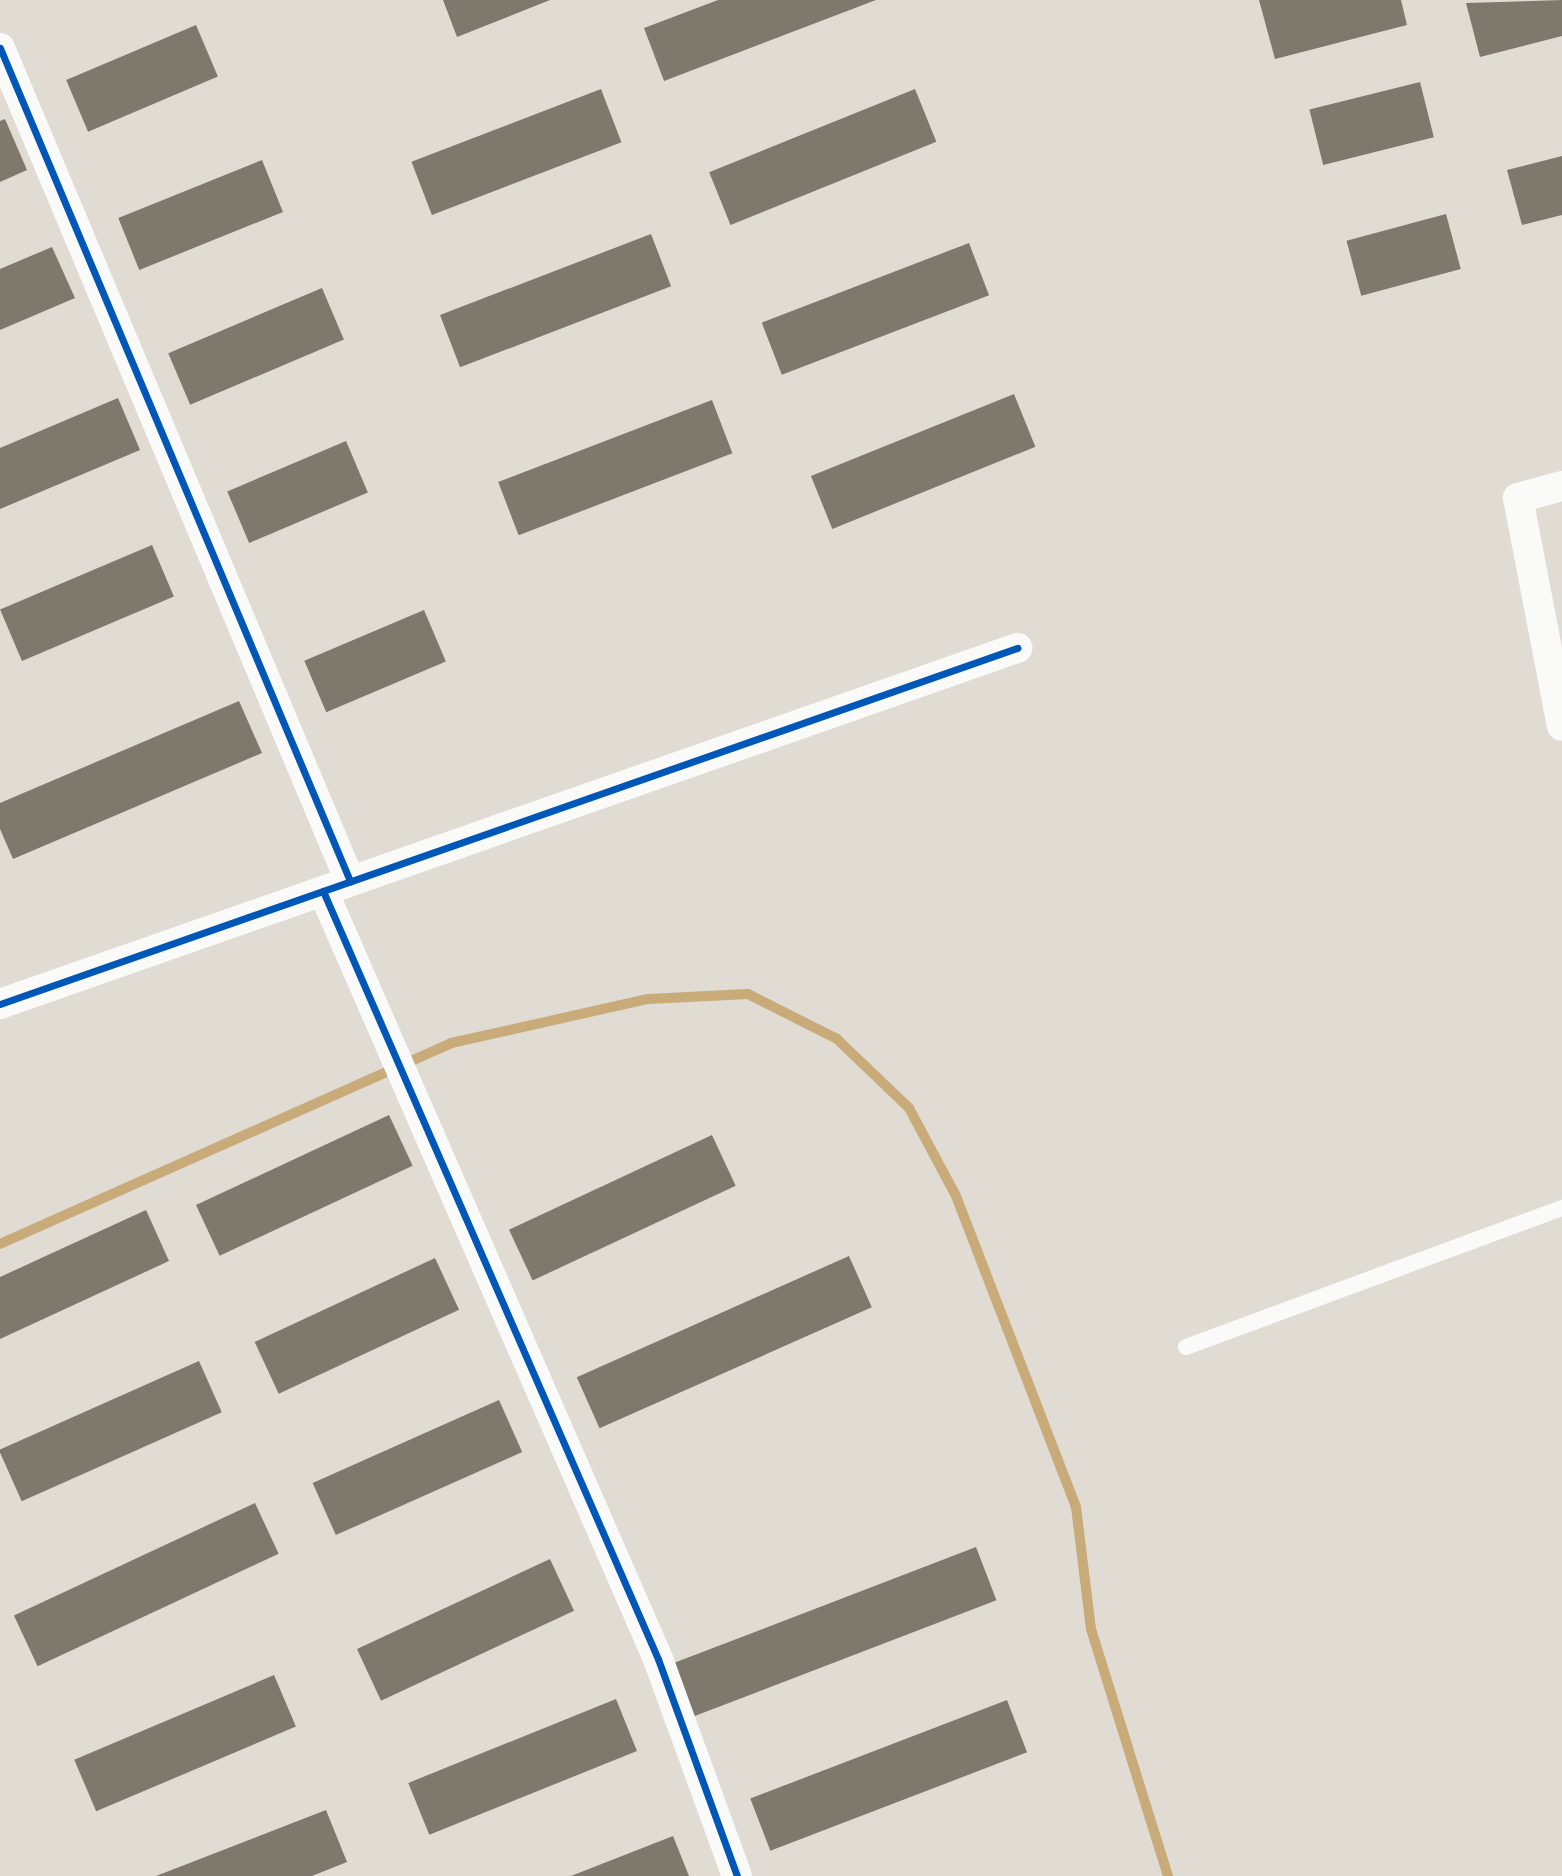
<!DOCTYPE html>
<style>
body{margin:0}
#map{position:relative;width:1562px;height:1876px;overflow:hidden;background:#e0dcd4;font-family:"Alegreya Sans",sans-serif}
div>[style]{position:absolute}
.stream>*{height:10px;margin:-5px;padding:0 5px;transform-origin:5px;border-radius:5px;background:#c8ab79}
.building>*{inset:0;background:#7e786d;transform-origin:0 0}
.service>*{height:16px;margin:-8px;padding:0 8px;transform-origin:8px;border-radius:8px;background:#fafaf9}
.minor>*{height:30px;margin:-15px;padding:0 15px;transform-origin:15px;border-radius:15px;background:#fafaf9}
.cycleway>*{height:7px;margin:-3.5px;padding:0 3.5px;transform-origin:3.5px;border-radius:3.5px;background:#0057b8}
span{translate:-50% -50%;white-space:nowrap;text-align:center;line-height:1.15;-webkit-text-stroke:7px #f4eadb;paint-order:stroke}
</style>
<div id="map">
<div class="stream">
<div style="left:0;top:1244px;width:494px;rotate:-24deg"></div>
<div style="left:451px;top:1043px;width:202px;rotate:-12.6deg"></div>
<div style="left:648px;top:999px;width:100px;rotate:-2.9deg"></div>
<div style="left:748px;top:994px;width:100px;rotate:26.8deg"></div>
<div style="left:837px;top:1039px;width:100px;rotate:43.8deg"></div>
<div style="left:909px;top:1108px;width:100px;rotate:61.9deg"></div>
<div style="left:956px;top:1196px;width:333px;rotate:68.9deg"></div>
<div style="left:1076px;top:1507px;width:123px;rotate:83deg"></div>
<div style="left:1091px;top:1629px;width:259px;rotate:72.7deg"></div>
</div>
<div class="building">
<div style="clip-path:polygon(443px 0,550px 0,457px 37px)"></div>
<div style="clip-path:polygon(718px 0,876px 0,664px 81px,644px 28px)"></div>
<div style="clip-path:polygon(1259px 0,1401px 0,1407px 25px,1275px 59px)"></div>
<div style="clip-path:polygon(1562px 0,1562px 36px,1480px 57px,1466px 3px)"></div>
<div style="left:196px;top:25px;width:56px;height:141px;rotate:67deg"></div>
<div style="left:1420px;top:82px;width:57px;height:114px;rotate:76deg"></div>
<div style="left:601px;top:89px;width:57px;height:203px;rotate:69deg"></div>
<div style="left:915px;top:89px;width:57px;height:222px;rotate:68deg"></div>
<div style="clip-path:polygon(5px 119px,27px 170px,0 182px,0 121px)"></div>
<div style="clip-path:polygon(1562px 156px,1562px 215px,1522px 225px,1507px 170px)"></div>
<div style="left:262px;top:160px;width:56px;height:155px;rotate:68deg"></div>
<div style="left:1446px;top:214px;width:57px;height:103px;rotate:75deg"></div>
<div style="left:651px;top:234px;width:56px;height:226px;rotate:69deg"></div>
<div style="left:969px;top:243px;width:56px;height:222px;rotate:69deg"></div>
<div style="clip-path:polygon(52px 247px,75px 298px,0 330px,0 269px)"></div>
<div style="left:322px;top:288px;width:56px;height:167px;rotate:67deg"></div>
<div style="left:1014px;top:394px;width:57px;height:219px;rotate:68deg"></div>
<div style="clip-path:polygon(118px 398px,140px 450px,0 509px,0 448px)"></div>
<div style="left:712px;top:400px;width:57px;height:229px;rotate:69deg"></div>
<div style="left:346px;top:441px;width:56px;height:129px;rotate:67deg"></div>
<div style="left:152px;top:545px;width:56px;height:165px;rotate:67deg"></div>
<div style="left:424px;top:610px;width:56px;height:130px;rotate:67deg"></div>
<div style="clip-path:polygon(239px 701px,262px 753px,13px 859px,0 829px,0 803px)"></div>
<div style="left:389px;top:1115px;width:56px;height:213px;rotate:65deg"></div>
<div style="left:712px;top:1135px;width:56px;height:224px;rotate:65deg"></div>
<div style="clip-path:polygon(146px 1210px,169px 1261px,0 1339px,0 1277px)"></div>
<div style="left:849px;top:1256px;width:56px;height:298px;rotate:66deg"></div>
<div style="left:435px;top:1258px;width:57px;height:199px;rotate:65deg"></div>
<div style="left:199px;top:1361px;width:56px;height:219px;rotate:66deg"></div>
<div style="left:499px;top:1400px;width:57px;height:204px;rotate:66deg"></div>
<div style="left:255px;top:1503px;width:56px;height:266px;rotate:65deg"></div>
<div style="left:976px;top:1547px;width:57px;height:328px;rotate:69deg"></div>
<div style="left:550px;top:1559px;width:57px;height:213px;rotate:65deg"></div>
<div style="left:274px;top:1675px;width:56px;height:217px;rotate:67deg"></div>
<div style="left:616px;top:1699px;width:56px;height:224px;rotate:68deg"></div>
<div style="left:1007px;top:1700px;width:56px;height:275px;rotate:69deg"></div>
<div style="clip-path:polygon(326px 1810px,347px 1862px,312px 1876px,156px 1876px)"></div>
<div style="clip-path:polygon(673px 1836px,689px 1876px,571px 1876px)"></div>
</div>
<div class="service">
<div style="left:1186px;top:1347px;width:401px;rotate:-20.3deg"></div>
</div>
<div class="minor">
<div style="left:0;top:48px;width:904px;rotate:67.21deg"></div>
<div style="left:1562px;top:486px;width:46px;rotate:164.7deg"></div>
<div style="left:1518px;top:498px;width:232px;rotate:79.1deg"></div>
<div style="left:323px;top:891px;width:838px;rotate:66.43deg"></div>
<div style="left:658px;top:1659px;width:231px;rotate:70deg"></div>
<div style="left:0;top:1004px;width:1078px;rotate:-19.29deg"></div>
</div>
<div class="cycleway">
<div style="left:0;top:48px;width:904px;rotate:67.21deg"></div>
<div style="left:323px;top:891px;width:838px;rotate:66.43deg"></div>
<div style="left:658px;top:1659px;width:231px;rotate:70deg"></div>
<div style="left:0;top:1004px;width:1078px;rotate:-19.29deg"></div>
</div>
</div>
